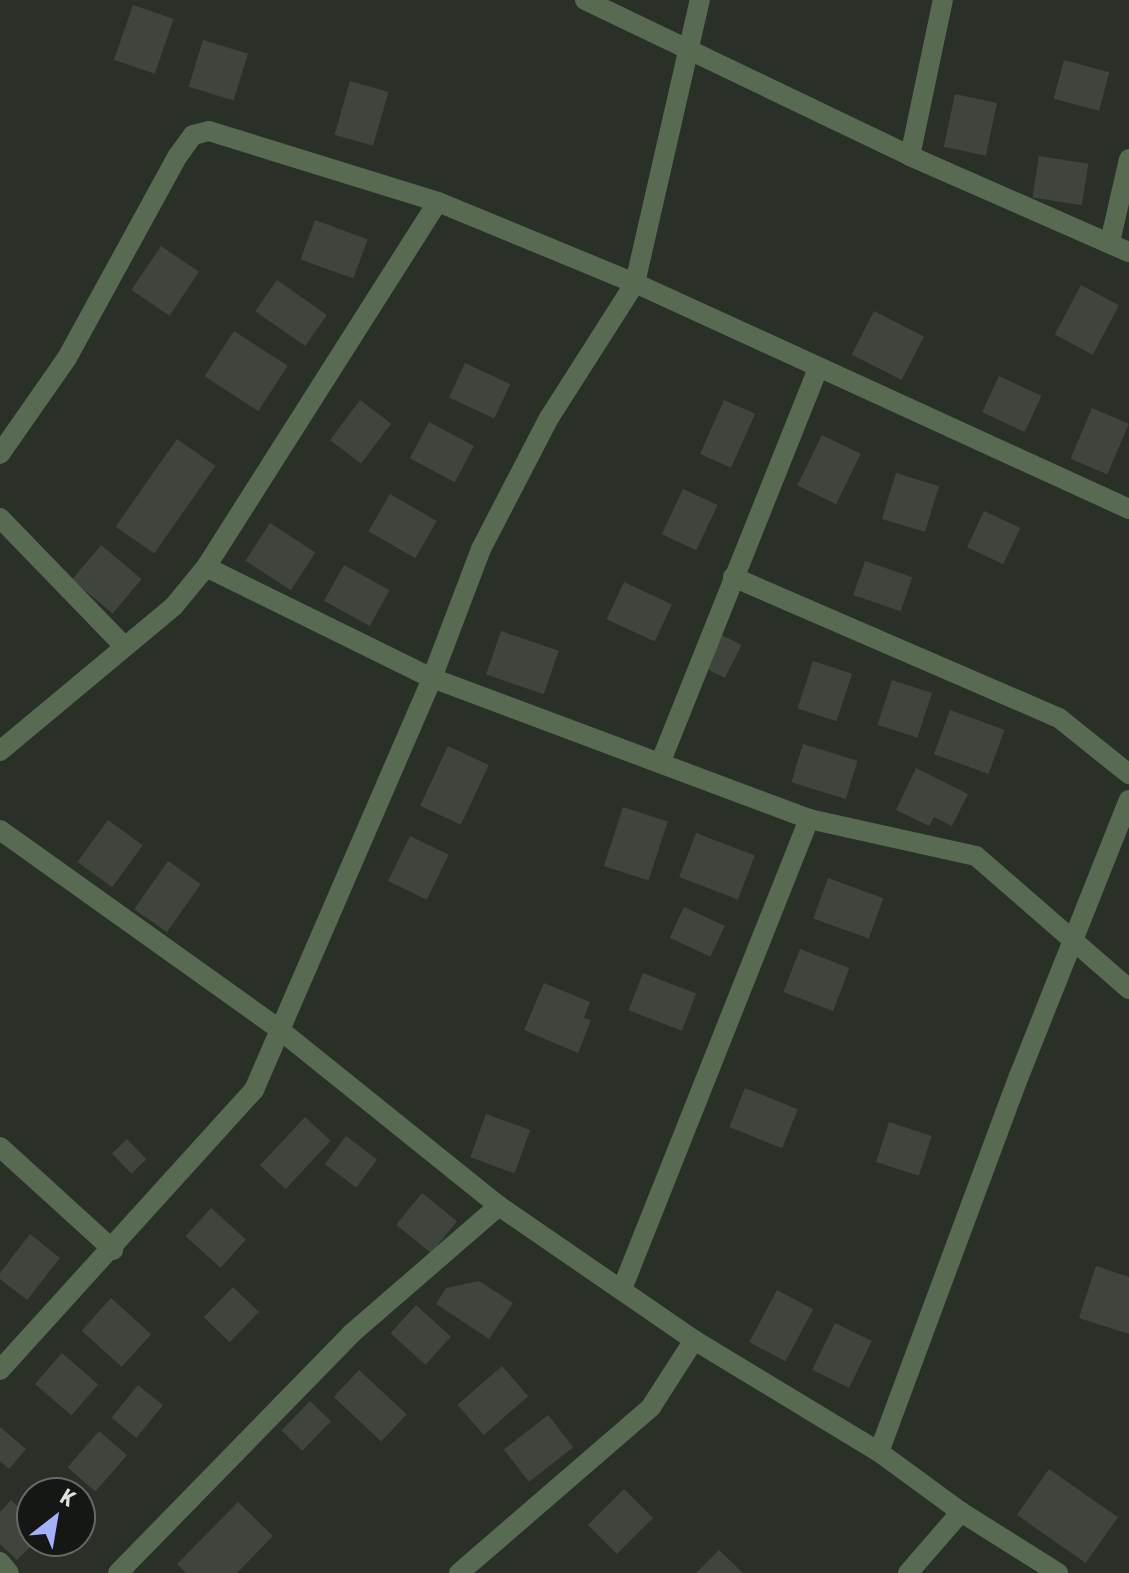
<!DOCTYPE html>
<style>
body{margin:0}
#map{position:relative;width:1129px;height:1573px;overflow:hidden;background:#2a3028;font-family:"Roboto Condensed",sans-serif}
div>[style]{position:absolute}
.building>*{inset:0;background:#3f453c;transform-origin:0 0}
.minor>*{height:20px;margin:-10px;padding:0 10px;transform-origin:10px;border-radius:10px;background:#586b52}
span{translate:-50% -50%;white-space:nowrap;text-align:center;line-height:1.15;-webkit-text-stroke:8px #151714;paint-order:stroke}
.north{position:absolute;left:16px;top:1477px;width:80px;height:80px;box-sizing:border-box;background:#151714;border:2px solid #666965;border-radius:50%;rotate:31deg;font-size:22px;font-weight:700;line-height:32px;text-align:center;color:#dfe3de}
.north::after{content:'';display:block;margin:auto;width:28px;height:36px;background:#a4b2fc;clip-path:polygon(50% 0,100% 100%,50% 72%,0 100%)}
</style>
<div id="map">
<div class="building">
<div style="left:133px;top:5px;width:43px;height:58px;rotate:19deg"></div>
<div style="left:203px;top:40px;width:47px;height:49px;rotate:17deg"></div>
<div style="left:1064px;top:60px;width:47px;height:40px;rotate:15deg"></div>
<div style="left:350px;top:81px;width:40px;height:56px;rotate:16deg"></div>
<div style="left:955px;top:94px;width:43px;height:54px;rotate:12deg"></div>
<div style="left:1039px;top:156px;width:50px;height:42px;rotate:9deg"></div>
<div style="left:315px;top:220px;width:56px;height:42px;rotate:20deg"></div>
<div style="left:161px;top:246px;width:46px;height:53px;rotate:34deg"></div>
<div style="left:277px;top:280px;width:61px;height:38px;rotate:35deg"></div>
<div style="left:1081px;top:285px;width:43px;height:56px;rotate:28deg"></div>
<div style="left:874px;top:311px;width:56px;height:49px;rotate:27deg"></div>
<div style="left:234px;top:331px;width:64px;height:54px;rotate:33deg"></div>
<div style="left:465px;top:363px;width:50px;height:38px;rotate:25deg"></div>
<div style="left:999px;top:376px;width:47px;height:40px;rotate:25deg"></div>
<div style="left:360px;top:400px;width:39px;height:50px;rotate:37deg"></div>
<div style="left:724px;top:400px;width:34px;height:59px;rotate:24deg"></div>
<div style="left:1092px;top:408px;width:40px;height:55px;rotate:23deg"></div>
<div style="left:429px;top:422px;width:51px;height:41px;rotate:28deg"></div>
<div style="left:822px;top:435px;width:43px;height:56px;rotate:26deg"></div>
<div style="left:177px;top:439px;width:47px;height:107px;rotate:35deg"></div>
<div style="left:896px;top:473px;width:45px;height:48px;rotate:17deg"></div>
<div style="left:683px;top:489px;width:38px;height:50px;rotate:25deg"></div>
<div style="left:390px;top:494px;width:54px;height:43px;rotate:30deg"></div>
<div style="left:984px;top:511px;width:40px;height:40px;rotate:25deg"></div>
<div style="left:270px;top:523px;width:54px;height:45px;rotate:33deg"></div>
<div style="left:101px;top:545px;width:53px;height:45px;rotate:40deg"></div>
<div style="left:865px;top:561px;width:50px;height:36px;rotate:19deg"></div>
<div style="left:344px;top:565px;width:52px;height:41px;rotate:29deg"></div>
<div style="left:624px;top:582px;width:53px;height:41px;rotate:25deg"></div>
<div style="left:501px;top:631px;width:61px;height:46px;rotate:19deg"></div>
<div style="left:722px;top:635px;width:22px;height:37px;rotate:27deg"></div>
<div style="left:813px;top:661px;width:41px;height:50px;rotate:18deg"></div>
<div style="left:892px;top:680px;width:42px;height:47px;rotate:18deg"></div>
<div style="left:950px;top:710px;width:58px;height:47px;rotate:20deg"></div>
<div style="left:803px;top:744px;width:57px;height:40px;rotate:17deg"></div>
<div style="left:448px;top:746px;width:45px;height:66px;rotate:25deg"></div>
<div style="clip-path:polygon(916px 768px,968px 794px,952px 826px,934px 817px,929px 826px,896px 810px)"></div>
<div style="left:623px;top:807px;width:47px;height:62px;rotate:18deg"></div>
<div style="left:108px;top:820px;width:43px;height:52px;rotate:36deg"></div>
<div style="left:696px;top:833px;width:63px;height:47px;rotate:21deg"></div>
<div style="left:410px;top:836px;width:43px;height:50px;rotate:26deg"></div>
<div style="left:168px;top:861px;width:40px;height:59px;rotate:35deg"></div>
<div style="left:828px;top:878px;width:59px;height:43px;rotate:20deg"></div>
<div style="left:684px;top:907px;width:45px;height:34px;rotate:25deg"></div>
<div style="left:800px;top:949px;width:53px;height:46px;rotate:21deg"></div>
<div style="left:643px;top:973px;width:57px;height:40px;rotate:21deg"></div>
<div style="clip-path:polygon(544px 983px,590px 1002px,584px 1018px,591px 1020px,578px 1053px,524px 1030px)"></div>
<div style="left:745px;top:1088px;width:57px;height:42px;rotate:22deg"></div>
<div style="left:486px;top:1114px;width:47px;height:46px;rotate:20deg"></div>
<div style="left:305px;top:1117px;width:35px;height:66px;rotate:43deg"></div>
<div style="left:889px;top:1122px;width:45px;height:42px;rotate:18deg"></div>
<div style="left:346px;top:1136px;width:39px;height:35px;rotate:37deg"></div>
<div style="left:127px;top:1139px;width:28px;height:21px;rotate:46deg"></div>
<div style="left:422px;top:1193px;width:45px;height:41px;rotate:39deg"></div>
<div style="left:211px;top:1208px;width:47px;height:38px;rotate:42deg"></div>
<div style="clip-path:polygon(30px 1234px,60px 1258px,27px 1300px,0 1279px,0 1273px)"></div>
<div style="clip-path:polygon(1096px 1266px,1129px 1277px,1129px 1334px,1079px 1318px)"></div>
<div style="clip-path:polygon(479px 1281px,513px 1303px,489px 1339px,436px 1304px,446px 1288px)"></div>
<div style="left:233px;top:1287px;width:36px;height:42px;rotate:44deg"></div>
<div style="left:777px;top:1290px;width:41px;height:59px;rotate:28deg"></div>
<div style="left:111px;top:1298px;width:54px;height:44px;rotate:42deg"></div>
<div style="left:416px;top:1305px;width:47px;height:38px;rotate:42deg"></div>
<div style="left:835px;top:1323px;width:41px;height:52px;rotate:26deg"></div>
<div style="left:62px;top:1353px;width:48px;height:41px;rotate:41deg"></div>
<div style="left:502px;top:1366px;width:40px;height:59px;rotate:49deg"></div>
<div style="left:359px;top:1370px;width:65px;height:37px;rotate:43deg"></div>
<div style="left:138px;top:1385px;width:32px;height:42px;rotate:39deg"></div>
<div style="left:310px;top:1401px;width:29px;height:41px;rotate:44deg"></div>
<div style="left:548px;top:1415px;width:41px;height:56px;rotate:52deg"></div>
<div style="clip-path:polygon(0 1427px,26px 1449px,9px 1469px,0 1461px)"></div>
<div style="left:99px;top:1431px;width:37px;height:48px;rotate:41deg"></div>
<div style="left:1049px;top:1469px;width:84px;height:56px;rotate:35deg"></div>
<div style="left:624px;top:1489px;width:41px;height:51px;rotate:45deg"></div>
<div style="clip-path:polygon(11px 1500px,32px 1520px,36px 1541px,17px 1560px,0 1544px,0 1512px)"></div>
<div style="clip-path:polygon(238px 1502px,273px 1536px,237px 1573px,186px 1573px,177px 1564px)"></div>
<div style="clip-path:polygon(719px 1550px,743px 1573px,696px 1573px)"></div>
</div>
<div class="minor">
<div style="left:585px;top:0;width:361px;rotate:25.6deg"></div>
<div style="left:910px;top:156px;width:239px;rotate:23.7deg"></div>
<div style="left:910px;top:156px;width:159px;rotate:-78.1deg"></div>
<div style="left:1110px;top:242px;width:85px;rotate:-77.1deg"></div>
<div style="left:0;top:454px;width:117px;rotate:-55.1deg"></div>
<div style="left:67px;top:358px;width:229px;rotate:-61.3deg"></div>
<div style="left:177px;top:157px;width:27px;rotate:-54deg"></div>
<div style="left:193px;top:135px;width:16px;rotate:-14deg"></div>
<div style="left:209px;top:131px;width:240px;rotate:17.2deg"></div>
<div style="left:438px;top:202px;width:213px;rotate:22.4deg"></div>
<div style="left:635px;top:283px;width:543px;rotate:24.58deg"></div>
<div style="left:0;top:518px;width:177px;rotate:45.9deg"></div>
<div style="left:206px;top:567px;width:252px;rotate:26.2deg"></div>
<div style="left:432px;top:678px;width:403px;rotate:20.5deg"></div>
<div style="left:809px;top:819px;width:171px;rotate:12.5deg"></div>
<div style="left:976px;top:856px;width:203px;rotate:41deg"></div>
<div style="left:733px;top:577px;width:355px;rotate:23.4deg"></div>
<div style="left:1059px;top:718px;width:90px;rotate:38.7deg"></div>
<div style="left:0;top:751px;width:226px;rotate:-39.8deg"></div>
<div style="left:174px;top:606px;width:50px;rotate:-50.6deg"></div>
<div style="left:206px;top:567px;width:432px;rotate:-57.6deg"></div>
<div style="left:661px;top:761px;width:423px;rotate:-68.2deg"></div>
<div style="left:0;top:830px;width:344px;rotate:35.5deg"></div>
<div style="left:280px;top:1030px;width:281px;rotate:38.8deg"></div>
<div style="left:499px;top:1206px;width:237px;rotate:34.5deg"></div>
<div style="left:694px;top:1340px;width:216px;rotate:31.2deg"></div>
<div style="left:879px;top:1452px;width:102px;rotate:36.2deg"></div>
<div style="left:961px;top:1512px;width:115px;rotate:32.2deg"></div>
<div style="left:0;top:1147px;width:153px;rotate:42.3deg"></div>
<div style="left:622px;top:1289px;width:506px;rotate:-68.3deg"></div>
<div style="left:0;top:1370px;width:378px;rotate:-47.8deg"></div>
<div style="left:254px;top:1090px;width:449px;rotate:-66.6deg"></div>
<div style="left:432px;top:678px;width:138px;rotate:-69.2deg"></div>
<div style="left:481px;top:549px;width:148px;rotate:-62.6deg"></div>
<div style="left:549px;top:418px;width:160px;rotate:-57.5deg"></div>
<div style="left:635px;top:283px;width:290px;rotate:-77.1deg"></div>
<div style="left:879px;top:1452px;width:401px;rotate:-69.6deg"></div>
<div style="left:1019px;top:1076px;width:297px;rotate:-68.3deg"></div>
<div style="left:0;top:1562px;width:14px;rotate:51deg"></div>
<div style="left:118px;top:1573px;width:334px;rotate:-45.7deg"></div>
<div style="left:351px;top:1334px;width:196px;rotate:-40.9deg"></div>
<div style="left:459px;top:1573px;width:254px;rotate:-40.8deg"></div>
<div style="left:651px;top:1407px;width:80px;rotate:-57.3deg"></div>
<div style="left:908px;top:1573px;width:81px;rotate:-49deg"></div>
</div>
<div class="north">K</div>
</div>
